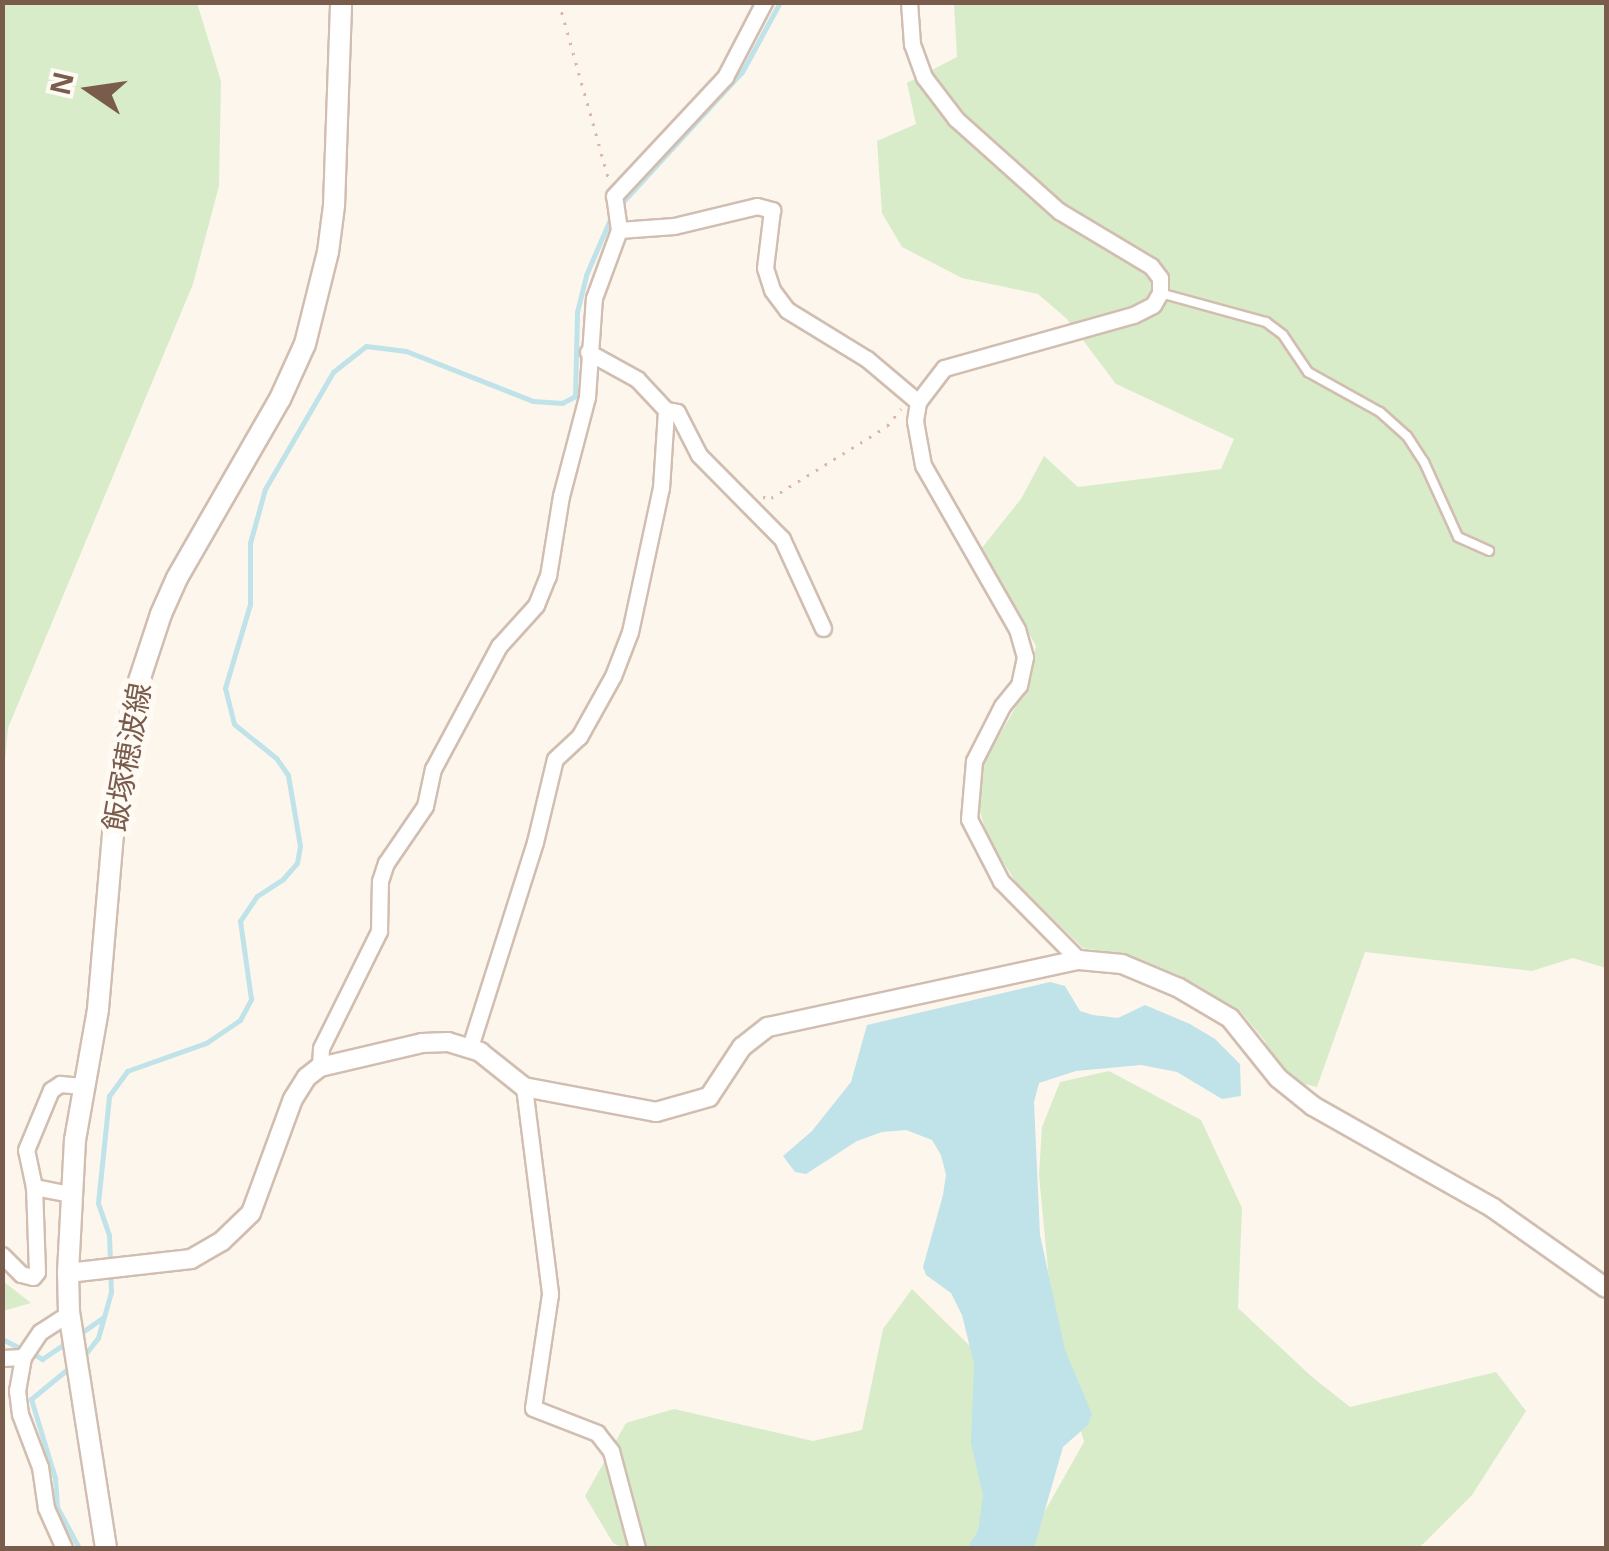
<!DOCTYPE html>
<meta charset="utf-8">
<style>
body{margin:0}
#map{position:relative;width:1609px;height:1551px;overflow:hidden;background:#fdf6ec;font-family:"Noto Sans","Noto Sans JP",sans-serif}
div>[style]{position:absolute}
.green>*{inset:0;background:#d8ecc9}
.water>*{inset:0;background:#bfe3e8}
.stream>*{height:5px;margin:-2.5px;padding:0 2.5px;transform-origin:2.5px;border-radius:2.5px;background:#bfe3e8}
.path>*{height:2.5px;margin-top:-1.25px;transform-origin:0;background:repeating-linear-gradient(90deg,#d9b8a5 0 2.5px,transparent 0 10.5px)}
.roads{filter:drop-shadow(2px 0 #d1beb0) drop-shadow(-2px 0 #d1beb0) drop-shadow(0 2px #d1beb0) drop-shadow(0 -2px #d1beb0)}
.service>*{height:8px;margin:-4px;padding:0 4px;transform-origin:4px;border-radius:4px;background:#fff}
.minor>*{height:15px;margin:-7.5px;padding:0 7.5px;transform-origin:7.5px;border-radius:7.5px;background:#fff}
.tertiary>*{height:18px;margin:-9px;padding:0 9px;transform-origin:9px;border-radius:9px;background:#fff}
.secondary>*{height:20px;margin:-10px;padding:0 10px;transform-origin:10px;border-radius:10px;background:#fff}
span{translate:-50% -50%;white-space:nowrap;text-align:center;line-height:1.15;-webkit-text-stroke:10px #fffaf3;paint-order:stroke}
.street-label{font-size:30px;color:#7a5c4d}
.frame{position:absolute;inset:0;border:5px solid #7a5c4d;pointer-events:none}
.north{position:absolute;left:40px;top:40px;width:100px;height:100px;-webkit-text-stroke:8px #fffaf3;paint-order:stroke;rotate:283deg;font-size:28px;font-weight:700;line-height:40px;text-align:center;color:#7a5c4d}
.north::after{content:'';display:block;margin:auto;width:35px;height:45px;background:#7a5c4d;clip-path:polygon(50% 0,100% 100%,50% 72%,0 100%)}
</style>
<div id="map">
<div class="green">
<div style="clip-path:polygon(3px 2px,197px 3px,221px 81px,219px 186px,193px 284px,8px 728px,3px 783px)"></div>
<div style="clip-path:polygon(954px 3px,1606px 3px,1606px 968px,1573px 958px,1532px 971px,1365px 952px,1317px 1087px,1278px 1078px,1265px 1041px,1240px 1011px,1178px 975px,1129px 955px,1083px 948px,1018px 885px,989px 841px,977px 802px,984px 762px,1028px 686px,1036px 646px,981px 549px,1021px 499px,1044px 456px,1078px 487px,1221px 469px,1234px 439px,1116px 384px,1067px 319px,1038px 294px,962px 278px,902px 247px,882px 213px,877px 141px,916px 124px,907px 83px,957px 57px)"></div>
<div style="clip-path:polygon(1109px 1071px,1201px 1120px,1242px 1208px,1238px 1308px,1311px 1376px,1350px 1407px,1496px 1372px,1526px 1411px,1472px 1495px,1419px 1548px,1024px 1548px,1084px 1442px,1054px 1332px,1039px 1175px,1042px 1127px,1060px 1082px)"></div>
<div style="clip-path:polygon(2px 1281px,3px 1281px,31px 1303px,3px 1311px)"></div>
<div style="clip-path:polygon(912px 1289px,980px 1356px,1003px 1548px,623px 1548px,613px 1543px,585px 1496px,626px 1423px,674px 1409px,813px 1441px,862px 1430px,883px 1329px)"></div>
</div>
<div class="water">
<div style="clip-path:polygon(1050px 982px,1065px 986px,1080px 1011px,1093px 1015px,1118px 1018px,1145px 1005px,1190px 1024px,1215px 1039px,1240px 1064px,1241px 1096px,1222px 1099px,1177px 1072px,1141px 1065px,1076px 1071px,1039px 1083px,1034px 1102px,1040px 1235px,1065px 1350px,1092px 1414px,1088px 1425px,1063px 1447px,1034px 1548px,967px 1548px,978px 1531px,983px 1496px,971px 1443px,974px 1364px,962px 1315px,951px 1293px,926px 1275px,923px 1267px,943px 1195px,946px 1175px,941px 1155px,932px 1140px,906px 1130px,882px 1132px,857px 1141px,806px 1174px,795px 1172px,783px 1156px,812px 1131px,851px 1082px,867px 1025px)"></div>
</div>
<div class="stream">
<div style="left:619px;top:206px;width:182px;rotate:-47.5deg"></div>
<div style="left:742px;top:72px;width:80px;rotate:-61.5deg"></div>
<div style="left:78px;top:1335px;width:29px;rotate:-35deg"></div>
<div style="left:2px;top:1339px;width:22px;rotate:27deg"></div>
<div style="left:32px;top:1353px;width:12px;rotate:31deg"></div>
<div style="left:42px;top:1359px;width:32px;rotate:-34deg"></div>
<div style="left:83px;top:1357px;width:24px;rotate:-52deg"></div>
<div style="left:98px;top:1338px;width:48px;rotate:-74.2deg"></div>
<div style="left:111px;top:1292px;width:57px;rotate:-92deg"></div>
<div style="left:109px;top:1235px;width:34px;rotate:-109deg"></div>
<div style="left:98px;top:1203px;width:108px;rotate:-84.1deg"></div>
<div style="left:109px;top:1096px;width:31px;rotate:-54deg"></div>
<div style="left:127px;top:1071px;width:84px;rotate:-19.5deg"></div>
<div style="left:206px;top:1043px;width:41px;rotate:-34.1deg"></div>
<div style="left:240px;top:1020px;width:24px;rotate:-62deg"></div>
<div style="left:251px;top:999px;width:79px;rotate:-98deg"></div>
<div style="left:240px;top:921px;width:30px;rotate:-56deg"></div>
<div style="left:257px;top:896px;width:31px;rotate:-33deg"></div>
<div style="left:283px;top:879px;width:21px;rotate:-49deg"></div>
<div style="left:297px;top:863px;width:17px;rotate:-80deg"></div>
<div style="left:300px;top:846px;width:72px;rotate:-99.6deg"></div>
<div style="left:288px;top:775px;width:21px;rotate:-125deg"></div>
<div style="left:276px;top:758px;width:54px;rotate:-141deg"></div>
<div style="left:234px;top:724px;width:37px;rotate:-104deg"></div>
<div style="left:225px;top:688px;width:88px;rotate:-73.4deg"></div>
<div style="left:250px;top:604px;width:61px;rotate:-90deg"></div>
<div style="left:250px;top:543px;width:56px;rotate:-74.5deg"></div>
<div style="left:265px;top:489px;width:135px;rotate:-59.8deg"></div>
<div style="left:333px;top:372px;width:42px;rotate:-38.2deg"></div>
<div style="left:366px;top:346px;width:40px;rotate:7.1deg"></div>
<div style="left:406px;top:351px;width:136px;rotate:21.5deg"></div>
<div style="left:533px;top:401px;width:29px;rotate:4deg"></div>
<div style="left:562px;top:403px;width:15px;rotate:-28deg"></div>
<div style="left:575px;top:396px;width:84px;rotate:-88.6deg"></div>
<div style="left:577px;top:312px;width:38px;rotate:-76deg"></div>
<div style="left:586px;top:275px;width:65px;rotate:-66.6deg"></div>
<div style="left:70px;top:1367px;width:50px;rotate:140.6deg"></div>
<div style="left:31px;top:1399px;width:83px;rotate:73.1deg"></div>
<div style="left:55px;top:1478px;width:29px;rotate:86deg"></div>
<div style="left:57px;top:1507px;width:47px;rotate:61.8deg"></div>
</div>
<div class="path">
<div style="left:559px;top:2px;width:185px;rotate:74.3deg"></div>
<div style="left:763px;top:497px;width:8px;rotate:7deg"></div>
<div style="left:771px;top:498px;width:105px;rotate:-31.7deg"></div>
<div style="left:860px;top:443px;width:32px;rotate:-32deg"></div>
<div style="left:887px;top:426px;width:22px;rotate:-51deg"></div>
</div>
<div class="roads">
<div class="service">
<div style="left:1160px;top:293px;width:110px;rotate:15.3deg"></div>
<div style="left:1266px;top:322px;width:21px;rotate:37deg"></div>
<div style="left:1283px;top:335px;width:45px;rotate:56deg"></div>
<div style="left:1308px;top:372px;width:82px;rotate:29.1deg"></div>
<div style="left:1380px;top:412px;width:36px;rotate:42deg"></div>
<div style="left:1407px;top:436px;width:31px;rotate:57deg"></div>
<div style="left:1424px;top:462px;width:82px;rotate:65.6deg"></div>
<div style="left:1458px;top:537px;width:34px;rotate:24deg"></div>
</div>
<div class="minor">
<div style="left:909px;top:2px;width:42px;rotate:85.9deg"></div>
<div style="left:912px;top:44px;width:35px;rotate:70deg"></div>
<div style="left:924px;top:77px;width:53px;rotate:52.7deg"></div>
<div style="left:956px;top:119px;width:138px;rotate:41.8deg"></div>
<div style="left:1059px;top:211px;width:107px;rotate:30.9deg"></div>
<div style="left:1151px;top:266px;width:15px;rotate:53deg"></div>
<div style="left:1160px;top:278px;width:15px;rotate:90deg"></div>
<div style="left:1160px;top:293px;width:14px;rotate:120deg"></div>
<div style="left:1153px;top:305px;width:22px;rotate:153deg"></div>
<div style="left:1133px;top:315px;width:196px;rotate:164.3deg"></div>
<div style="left:944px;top:368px;width:43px;rotate:127.4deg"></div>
<div style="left:918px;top:402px;width:19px;rotate:99deg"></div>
<div style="left:915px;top:421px;width:45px;rotate:79.7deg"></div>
<div style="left:923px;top:465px;width:189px;rotate:60.2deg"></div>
<div style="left:1017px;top:629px;width:29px;rotate:74deg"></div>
<div style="left:1025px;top:657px;width:29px;rotate:102deg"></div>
<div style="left:1019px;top:685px;width:27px;rotate:129deg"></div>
<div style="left:1002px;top:706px;width:62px;rotate:117deg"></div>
<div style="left:974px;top:761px;width:58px;rotate:94.9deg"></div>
<div style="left:969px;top:819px;width:70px;rotate:62.7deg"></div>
<div style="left:1001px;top:881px;width:111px;rotate:45.4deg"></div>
<div style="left:619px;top:230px;width:55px;rotate:-4.2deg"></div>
<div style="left:674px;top:226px;width:85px;rotate:-13.5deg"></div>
<div style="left:757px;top:206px;width:16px;rotate:15deg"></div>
<div style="left:772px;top:210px;width:58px;rotate:96.9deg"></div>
<div style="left:765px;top:268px;width:23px;rotate:72deg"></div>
<div style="left:772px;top:290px;width:25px;rotate:53deg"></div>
<div style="left:787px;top:310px;width:94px;rotate:31.5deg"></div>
<div style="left:867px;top:359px;width:67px;rotate:40.1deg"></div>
<div style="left:666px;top:410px;width:11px;rotate:10deg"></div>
<div style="left:677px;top:412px;width:48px;rotate:62.9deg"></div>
<div style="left:699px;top:455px;width:118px;rotate:45.3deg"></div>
<div style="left:782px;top:539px;width:98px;rotate:65.3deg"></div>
<div style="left:470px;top:1047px;width:215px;rotate:-72.4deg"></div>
<div style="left:535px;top:842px;width:85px;rotate:-76.5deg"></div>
<div style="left:555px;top:759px;width:33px;rotate:-43deg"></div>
<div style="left:579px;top:737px;width:70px;rotate:-60.9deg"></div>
<div style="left:613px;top:676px;width:47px;rotate:-68.9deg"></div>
<div style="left:630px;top:632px;width:147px;rotate:-77.9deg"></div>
<div style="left:661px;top:488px;width:78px;rotate:-86.3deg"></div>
<div style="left:666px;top:410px;width:42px;rotate:-133.1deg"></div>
<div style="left:637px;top:379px;width:56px;rotate:-151.1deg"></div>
<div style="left:320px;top:1067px;width:19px;rotate:-87deg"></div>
<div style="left:321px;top:1048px;width:131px;rotate:-63.6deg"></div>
<div style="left:379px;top:931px;width:50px;rotate:-88.9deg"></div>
<div style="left:380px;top:881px;width:19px;rotate:-72deg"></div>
<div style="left:386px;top:863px;width:69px;rotate:-55.6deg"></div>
<div style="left:425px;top:806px;width:38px;rotate:-78deg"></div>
<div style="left:433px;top:769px;width:140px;rotate:-61.8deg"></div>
<div style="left:499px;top:646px;width:55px;rotate:-47.9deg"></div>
<div style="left:536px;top:605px;width:31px;rotate:-68deg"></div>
<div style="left:548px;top:576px;width:81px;rotate:-80.8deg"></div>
<div style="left:561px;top:496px;width:102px;rotate:-75.3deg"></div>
<div style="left:587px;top:397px;width:99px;rotate:-86deg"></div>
<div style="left:594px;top:298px;width:72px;rotate:-69.8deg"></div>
<div style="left:619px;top:230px;width:34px;rotate:-98deg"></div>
<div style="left:614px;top:196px;width:163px;rotate:-47deg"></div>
<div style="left:725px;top:77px;width:85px;rotate:-62.5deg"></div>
<div style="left:524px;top:1087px;width:209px;rotate:82.8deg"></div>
<div style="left:550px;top:1294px;width:115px;rotate:98.5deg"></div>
<div style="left:533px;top:1408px;width:69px;rotate:21.3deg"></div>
<div style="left:597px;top:1433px;width:23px;rotate:52deg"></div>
<div style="left:611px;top:1451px;width:100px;rotate:75deg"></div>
<div style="left:70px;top:1194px;width:37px;rotate:-169deg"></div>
<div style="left:34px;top:1187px;width:38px;rotate:-102deg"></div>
<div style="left:26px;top:1150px;width:65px;rotate:-67.4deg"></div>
<div style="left:51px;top:1090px;width:11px;rotate:-34deg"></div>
<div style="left:60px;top:1084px;width:25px;rotate:5deg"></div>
<div style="left:2px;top:1255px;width:27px;rotate:45deg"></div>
<div style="left:21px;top:1274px;width:12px;rotate:14deg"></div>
<div style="left:33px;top:1277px;width:6px;rotate:-51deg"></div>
<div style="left:37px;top:1272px;width:85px;rotate:-92deg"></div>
<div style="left:23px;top:1357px;width:34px;rotate:100deg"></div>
<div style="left:17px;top:1390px;width:24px;rotate:83deg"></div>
<div style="left:20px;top:1414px;width:57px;rotate:69.3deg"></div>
<div style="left:40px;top:1467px;width:41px;rotate:81.7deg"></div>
<div style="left:46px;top:1508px;width:44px;rotate:65.8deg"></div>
<div style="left:2px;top:1358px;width:21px;rotate:-3deg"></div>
<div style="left:23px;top:1357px;width:30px;rotate:-56deg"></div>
<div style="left:40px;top:1332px;width:35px;rotate:-33deg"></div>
</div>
<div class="tertiary">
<div style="left:68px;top:1273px;width:124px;rotate:-6.5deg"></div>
<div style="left:191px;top:1259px;width:36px;rotate:-30deg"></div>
<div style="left:222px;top:1241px;width:40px;rotate:-44deg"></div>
<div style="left:251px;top:1213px;width:121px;rotate:-69.8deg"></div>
<div style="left:293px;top:1099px;width:26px;rotate:-58deg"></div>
<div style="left:307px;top:1077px;width:16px;rotate:-38deg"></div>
<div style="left:320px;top:1067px;width:105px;rotate:-13.2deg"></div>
<div style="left:422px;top:1043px;width:26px;rotate:-2deg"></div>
<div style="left:448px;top:1042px;width:34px;rotate:17deg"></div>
<div style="left:480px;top:1052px;width:56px;rotate:38.5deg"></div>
<div style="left:524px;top:1087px;width:134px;rotate:10.7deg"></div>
<div style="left:656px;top:1112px;width:55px;rotate:-15.8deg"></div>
<div style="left:709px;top:1097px;width:60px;rotate:-56.6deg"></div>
<div style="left:742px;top:1047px;width:33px;rotate:-38deg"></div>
<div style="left:768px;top:1027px;width:318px;rotate:-12.2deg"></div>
<div style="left:1079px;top:960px;width:43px;rotate:5.3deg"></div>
<div style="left:1122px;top:964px;width:62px;rotate:22.8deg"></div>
<div style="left:1179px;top:988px;width:59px;rotate:30.5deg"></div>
<div style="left:1230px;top:1018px;width:77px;rotate:51.3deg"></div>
<div style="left:1278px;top:1078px;width:45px;rotate:38.7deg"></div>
<div style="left:1313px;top:1106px;width:207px;rotate:29.5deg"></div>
<div style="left:1493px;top:1208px;width:138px;rotate:35.3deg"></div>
</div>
<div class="secondary">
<div style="left:106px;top:1548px;width:238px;rotate:-98.9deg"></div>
<div style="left:69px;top:1313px;width:40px;rotate:-91.4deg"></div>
<div style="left:68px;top:1273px;width:133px;rotate:-87deg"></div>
<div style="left:75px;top:1140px;width:133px;rotate:-80deg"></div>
<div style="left:98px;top:1009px;width:209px;rotate:-85.1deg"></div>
<div style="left:116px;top:801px;width:113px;rotate:-79.8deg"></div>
<div style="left:136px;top:690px;width:80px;rotate:-71.8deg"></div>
<div style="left:161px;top:614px;width:39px;rotate:-66deg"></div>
<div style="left:177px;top:578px;width:207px;rotate:-60.1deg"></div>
<div style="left:280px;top:399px;width:60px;rotate:-65.6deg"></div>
<div style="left:305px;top:344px;width:95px;rotate:-76deg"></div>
<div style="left:328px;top:252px;width:46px;rotate:-82.6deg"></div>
<div style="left:334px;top:206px;width:204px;rotate:-88deg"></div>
</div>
</div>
<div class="street-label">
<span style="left:127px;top:757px;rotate:-80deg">飯塚穂波線</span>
</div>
<div class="frame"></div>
<div class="north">N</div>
</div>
